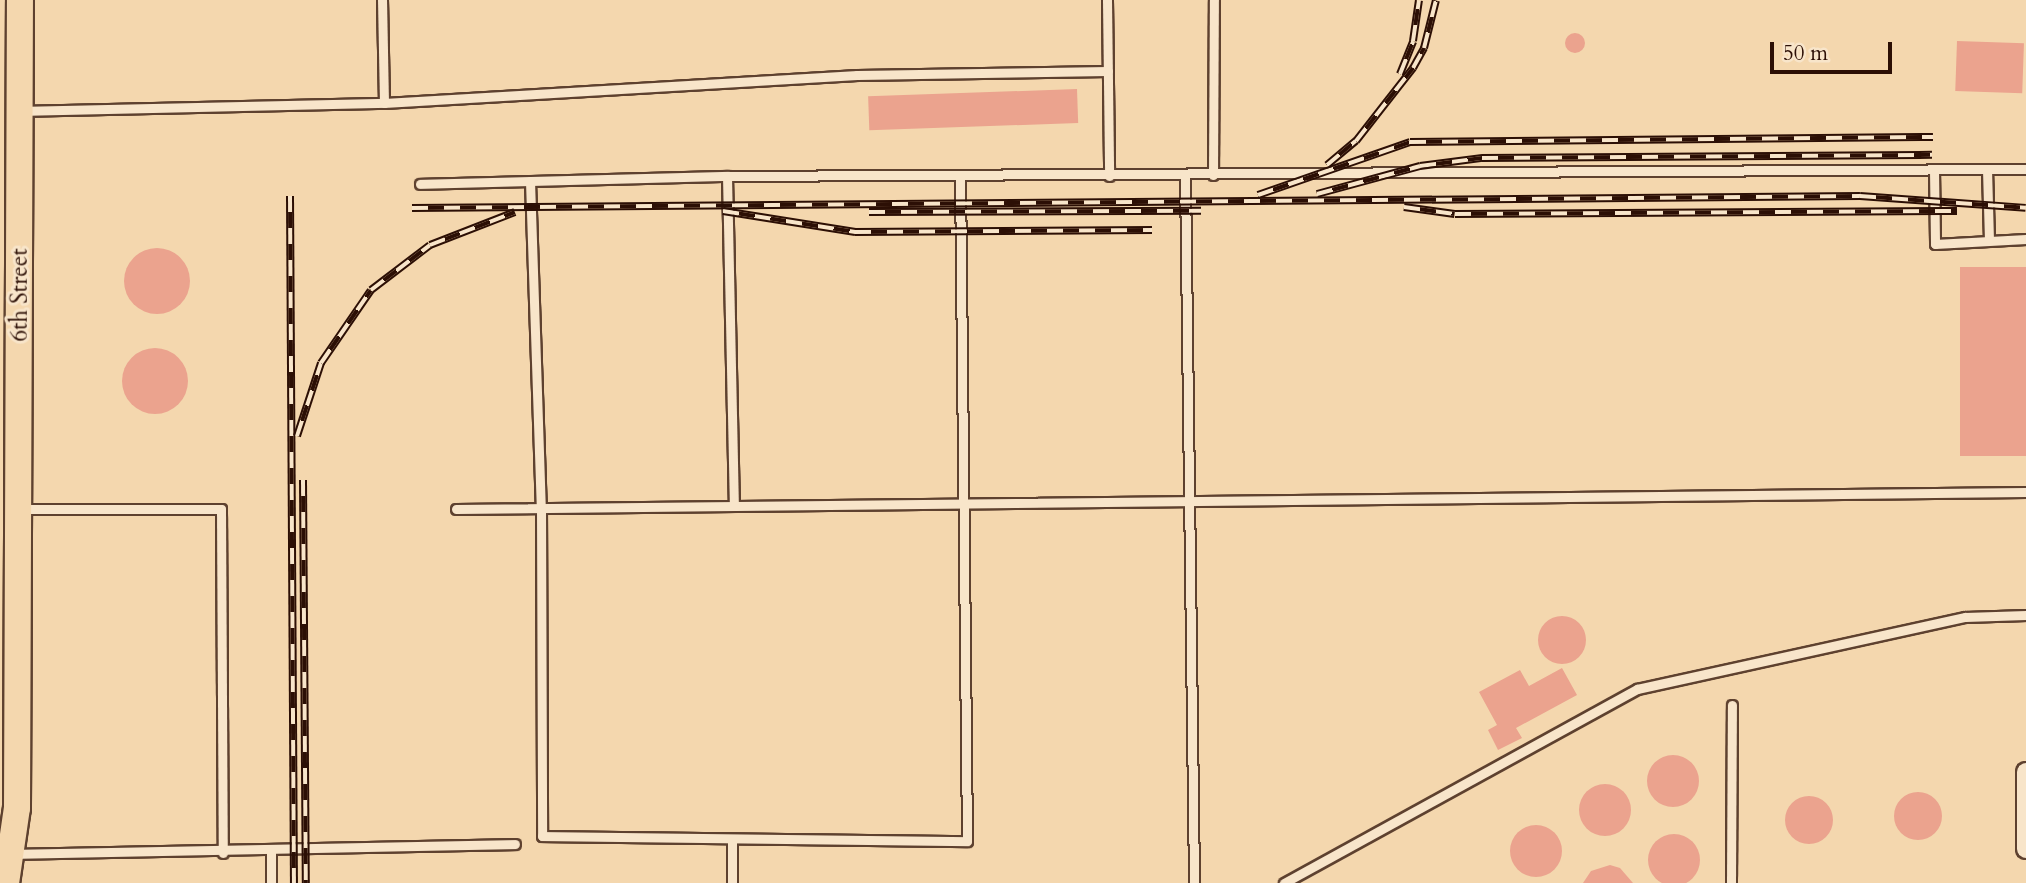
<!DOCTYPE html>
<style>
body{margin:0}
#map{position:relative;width:2026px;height:883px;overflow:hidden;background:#f4d7ae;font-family:Cardo,serif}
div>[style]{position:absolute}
.building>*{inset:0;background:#eba38e;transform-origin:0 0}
.round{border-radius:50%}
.roads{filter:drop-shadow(2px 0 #5e412f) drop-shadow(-2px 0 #5e412f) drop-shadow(0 2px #5e412f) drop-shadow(0 -2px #5e412f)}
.service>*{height:9px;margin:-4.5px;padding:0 4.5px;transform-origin:4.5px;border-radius:4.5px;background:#f8e5ca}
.minor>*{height:18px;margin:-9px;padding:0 9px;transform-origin:9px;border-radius:9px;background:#f8e5ca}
.primary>*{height:26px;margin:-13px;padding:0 13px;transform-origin:13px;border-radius:13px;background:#f4d7ae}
.rail>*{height:8px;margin-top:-4px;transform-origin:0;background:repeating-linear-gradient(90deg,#f8e5ca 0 16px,#2c0f05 0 32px);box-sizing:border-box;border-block:2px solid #2c0f05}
span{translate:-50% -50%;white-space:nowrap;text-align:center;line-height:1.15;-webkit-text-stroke:6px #f8e5ca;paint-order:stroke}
.street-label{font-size:23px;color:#2c0f05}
.scale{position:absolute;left:1770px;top:42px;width:122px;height:32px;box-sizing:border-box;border:4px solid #2c0f05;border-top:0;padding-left:9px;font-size:21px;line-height:24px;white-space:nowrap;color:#2c0f05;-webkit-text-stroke:5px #f8e5ca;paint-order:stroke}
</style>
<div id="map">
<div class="building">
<div class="round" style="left:1565px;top:33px;width:20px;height:20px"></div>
<div style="left:1957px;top:41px;width:67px;height:50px;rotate:2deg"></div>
<div style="left:1077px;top:89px;width:34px;height:209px;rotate:88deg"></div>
<div class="round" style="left:124px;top:248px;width:66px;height:66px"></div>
<div style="left:1960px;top:267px;width:66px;height:189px"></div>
<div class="round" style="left:122px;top:348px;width:66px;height:66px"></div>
<div class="round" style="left:1538px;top:616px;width:48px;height:48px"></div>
<div style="clip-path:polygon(1562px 668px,1577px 695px,1516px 728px,1522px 738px,1498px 750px,1488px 730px,1497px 725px,1479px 692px,1520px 670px,1529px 686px)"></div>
<div class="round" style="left:1647px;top:755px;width:52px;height:52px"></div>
<div class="round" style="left:1579px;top:784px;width:52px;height:52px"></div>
<div class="round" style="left:1894px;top:792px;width:48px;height:48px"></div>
<div class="round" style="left:1785px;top:796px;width:48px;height:48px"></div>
<div class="round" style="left:1510px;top:825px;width:52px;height:52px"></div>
<div class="round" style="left:1648px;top:834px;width:52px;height:52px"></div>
<div style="clip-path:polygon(1610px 865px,1620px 868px,1633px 883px,1583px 883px,1591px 871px)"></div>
</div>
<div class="roads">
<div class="service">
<div style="left:1107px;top:0;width:176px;rotate:89.3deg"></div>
<div style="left:384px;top:103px;width:474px;rotate:-3.4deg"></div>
<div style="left:857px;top:75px;width:251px;rotate:-0.9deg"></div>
<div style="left:22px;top:111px;width:362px;rotate:-1.3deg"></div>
<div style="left:384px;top:103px;width:103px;rotate:-91.1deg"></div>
<div style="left:1987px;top:169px;width:70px;rotate:88.4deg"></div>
<div style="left:1934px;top:170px;width:74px;rotate:89.2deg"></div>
<div style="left:1935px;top:244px;width:91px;rotate:-3.1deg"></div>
<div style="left:1185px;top:175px;width:708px;rotate:89.27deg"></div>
<div style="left:1213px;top:175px;width:175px;rotate:-89.7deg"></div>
<div style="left:727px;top:176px;width:330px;rotate:88.8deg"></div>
<div style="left:530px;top:181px;width:327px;rotate:88.1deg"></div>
<div style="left:541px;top:508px;width:328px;rotate:89.8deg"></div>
<div style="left:542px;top:836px;width:425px;rotate:0.7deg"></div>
<div style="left:967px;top:841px;width:665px;rotate:-90.6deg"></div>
<div style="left:420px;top:184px;width:307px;rotate:-1.5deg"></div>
<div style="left:727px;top:176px;width:1299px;rotate:-0.31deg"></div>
<div style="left:21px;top:509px;width:200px"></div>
<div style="left:221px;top:509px;width:344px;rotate:89.7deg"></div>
<div style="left:456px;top:509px;width:1570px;rotate:-0.62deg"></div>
<div style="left:732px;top:839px;width:44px;rotate:90deg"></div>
<div style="left:271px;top:852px;width:31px;rotate:90deg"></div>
<div style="left:13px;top:854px;width:502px;rotate:-1.14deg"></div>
<div style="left:1284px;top:883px;width:403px;rotate:-28.8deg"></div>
<div style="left:1637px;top:689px;width:336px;rotate:-12.4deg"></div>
<div style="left:1965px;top:617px;width:61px;rotate:-1.9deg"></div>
<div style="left:1731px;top:883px;width:178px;rotate:-89.7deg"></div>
</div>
<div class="minor">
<div style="left:2026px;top:772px;width:77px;rotate:90deg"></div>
</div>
<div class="primary">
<div style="left:6px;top:883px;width:76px;rotate:-81.7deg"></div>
<div style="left:17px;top:808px;width:808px;rotate:-89.79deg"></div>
</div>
</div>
<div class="rail">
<div style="left:1400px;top:74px;width:35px;rotate:-68deg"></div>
<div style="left:1413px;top:41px;width:41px;rotate:-81.7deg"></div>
<div style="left:1327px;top:165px;width:38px;rotate:-40deg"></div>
<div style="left:1356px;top:141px;width:93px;rotate:-52deg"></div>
<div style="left:1413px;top:68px;width:23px;rotate:-61deg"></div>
<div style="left:1424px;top:48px;width:49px;rotate:-76deg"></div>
<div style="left:1317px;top:194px;width:107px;rotate:-15.2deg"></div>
<div style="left:1420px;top:166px;width:63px;rotate:-7.4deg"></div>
<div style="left:1482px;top:158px;width:450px;rotate:-0.4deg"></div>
<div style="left:1258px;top:195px;width:161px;rotate:-19.2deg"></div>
<div style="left:1410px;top:142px;width:523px;rotate:-0.55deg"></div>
<div style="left:290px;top:196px;width:687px;rotate:89.67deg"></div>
<div style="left:1404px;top:207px;width:51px;rotate:7.8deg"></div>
<div style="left:1455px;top:214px;width:502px;rotate:-0.34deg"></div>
<div style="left:412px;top:208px;width:1448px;rotate:-0.47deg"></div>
<div style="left:1860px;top:196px;width:166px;rotate:4.1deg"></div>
<div style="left:723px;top:211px;width:134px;rotate:9deg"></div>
<div style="left:855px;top:232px;width:297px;rotate:-0.4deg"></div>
<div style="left:869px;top:212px;width:332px;rotate:-0.2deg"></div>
<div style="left:297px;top:436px;width:77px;rotate:-71.8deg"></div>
<div style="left:321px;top:363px;width:88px;rotate:-55.6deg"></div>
<div style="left:371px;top:290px;width:74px;rotate:-37.3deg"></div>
<div style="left:430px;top:245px;width:91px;rotate:-21.2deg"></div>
<div style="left:303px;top:480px;width:403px;rotate:89.6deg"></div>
</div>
<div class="street-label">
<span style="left:20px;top:295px;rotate:-90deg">6th Street</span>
</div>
<div class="scale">50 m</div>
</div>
